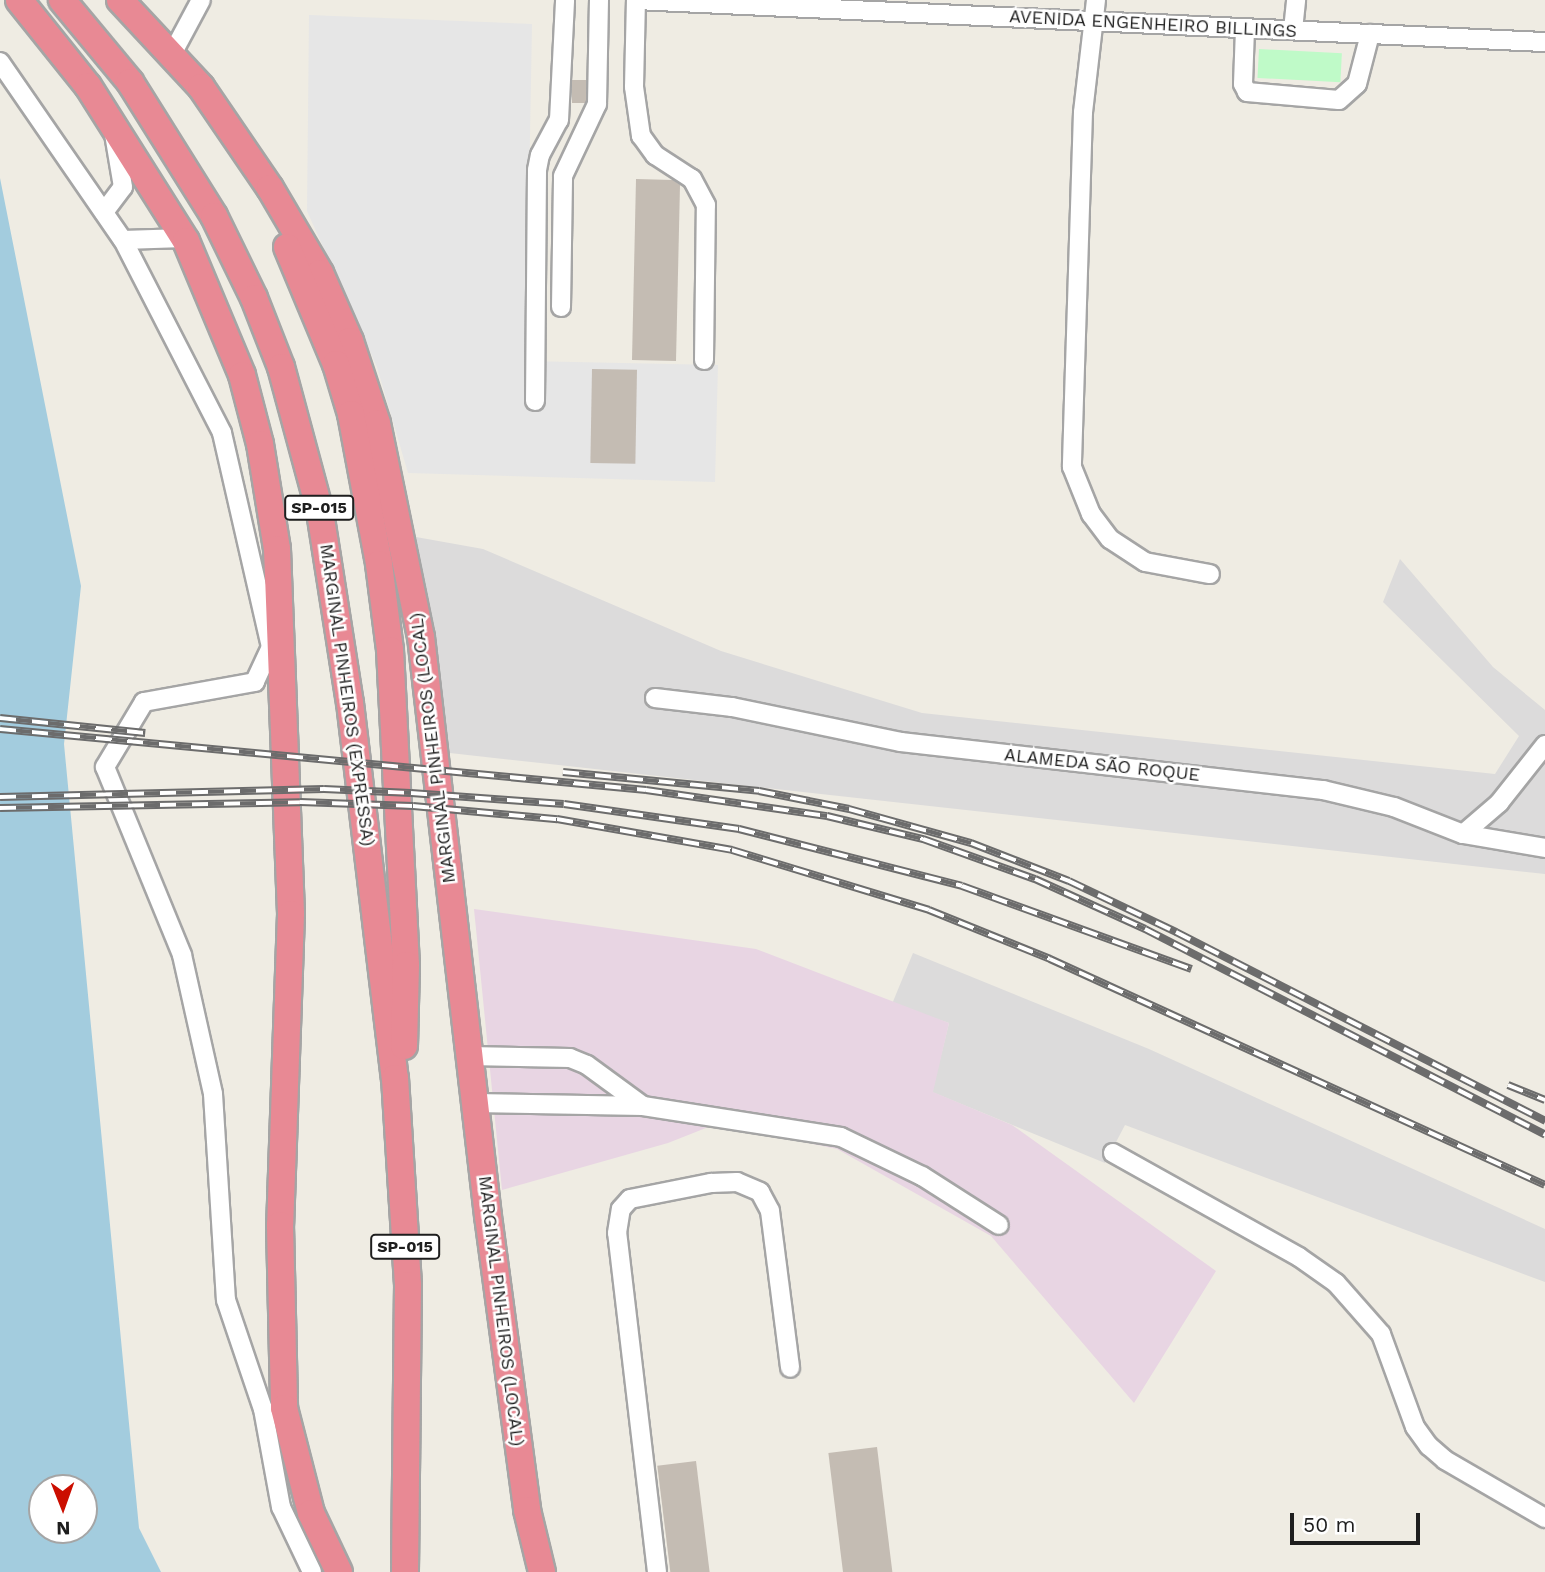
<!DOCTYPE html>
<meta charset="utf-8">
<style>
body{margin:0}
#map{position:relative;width:1545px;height:1572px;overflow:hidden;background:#efece3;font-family:"Work Sans",sans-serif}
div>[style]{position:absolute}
.residential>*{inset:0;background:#dcdbdb}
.industrial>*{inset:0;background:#e8d5e3}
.park>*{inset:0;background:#bffac8;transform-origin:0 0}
.parking>*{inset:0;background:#e6e6e6}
.water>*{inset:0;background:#a3ccde}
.building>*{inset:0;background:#c4bcb3;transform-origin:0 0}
.roads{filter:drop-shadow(2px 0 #a5a5a5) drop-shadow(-2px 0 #a5a5a5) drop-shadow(0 2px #a5a5a5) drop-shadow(0 -2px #a5a5a5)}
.minor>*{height:18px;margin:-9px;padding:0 9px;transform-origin:9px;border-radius:9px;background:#fff}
.highway>*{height:26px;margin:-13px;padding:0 13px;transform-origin:13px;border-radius:13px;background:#e88994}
.rail>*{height:8px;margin-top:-4px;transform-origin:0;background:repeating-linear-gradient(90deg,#fff 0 16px,#6c6c6c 0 32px);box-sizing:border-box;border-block:2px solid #6c6c6c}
span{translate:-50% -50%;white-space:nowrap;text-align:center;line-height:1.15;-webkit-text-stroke:5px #fff;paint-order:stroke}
.shield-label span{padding:2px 5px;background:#fff;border:2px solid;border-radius:5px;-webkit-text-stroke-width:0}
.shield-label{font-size:16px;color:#1e1e1e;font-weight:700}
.street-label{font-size:18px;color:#1e1e1e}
.north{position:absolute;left:28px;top:1474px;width:70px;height:70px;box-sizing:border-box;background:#fff;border:2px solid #a5a5a5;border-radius:50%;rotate:179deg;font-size:19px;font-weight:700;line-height:28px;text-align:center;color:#1e1e1e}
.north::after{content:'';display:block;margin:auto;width:24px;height:32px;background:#cb0e00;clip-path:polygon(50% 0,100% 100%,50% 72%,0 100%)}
.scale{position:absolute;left:1290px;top:1513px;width:130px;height:32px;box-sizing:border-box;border:4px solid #1e1e1e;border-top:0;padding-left:9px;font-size:21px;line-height:24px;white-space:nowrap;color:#1e1e1e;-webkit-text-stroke:5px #fff;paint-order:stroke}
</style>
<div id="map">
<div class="residential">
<div style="clip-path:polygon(416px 537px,483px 549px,721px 651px,922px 713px,1495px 774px,1519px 736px,1383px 602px,1400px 559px,1493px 667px,1545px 710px,1545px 874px,441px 752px)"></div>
<div style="clip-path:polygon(913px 953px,1149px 1049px,1545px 1229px,1545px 1282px,1125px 1125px,1105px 1163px,932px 1092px,949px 1023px,892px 1004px)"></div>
</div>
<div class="industrial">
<div style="clip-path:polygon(474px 909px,756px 949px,949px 1023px,933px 1092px,1012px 1125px,1216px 1271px,1134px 1403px,991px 1236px,837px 1149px,716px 1124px,668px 1143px,502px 1190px)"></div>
</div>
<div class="park">
<div style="left:1259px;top:49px;width:83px;height:29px;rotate:3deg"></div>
</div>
<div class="parking">
<div style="clip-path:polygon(309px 15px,532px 24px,526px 361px,718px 365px,715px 482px,408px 473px,377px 367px,307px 211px)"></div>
</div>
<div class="water">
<div style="clip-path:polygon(evenodd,0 178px,81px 586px,64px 744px,139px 1528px,161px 1572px,0 1572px,0 178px,42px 1488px,84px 1488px,84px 1530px,42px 1530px,42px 1488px)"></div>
</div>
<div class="building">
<div style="left:572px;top:80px;width:14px;height:23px"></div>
<div style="clip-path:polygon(636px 179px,673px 180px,680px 185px,676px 361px,632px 360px)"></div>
<div style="left:592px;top:369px;width:45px;height:94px;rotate:1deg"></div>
<div style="left:877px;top:1447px;width:126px;height:49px;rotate:83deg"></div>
<div style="left:696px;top:1461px;width:112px;height:39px;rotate:83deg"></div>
</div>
<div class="roads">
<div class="minor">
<div style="left:1096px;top:0;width:113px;rotate:96.6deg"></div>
<div style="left:1083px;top:112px;width:355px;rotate:91.8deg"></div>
<div style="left:1072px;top:467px;width:51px;rotate:68deg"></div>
<div style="left:1091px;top:514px;width:31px;rotate:53deg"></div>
<div style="left:1110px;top:539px;width:42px;rotate:33.3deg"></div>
<div style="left:1145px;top:562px;width:66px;rotate:10.5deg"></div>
<div style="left:1245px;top:29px;width:55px;rotate:92.1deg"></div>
<div style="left:1243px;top:84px;width:9px;rotate:63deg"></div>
<div style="left:1247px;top:92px;width:92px;rotate:5deg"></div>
<div style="left:1339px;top:100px;width:24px;rotate:-42deg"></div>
<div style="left:1357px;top:84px;width:52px;rotate:-75.4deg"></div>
<div style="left:1293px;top:30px;width:30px;rotate:-84deg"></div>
<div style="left:172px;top:54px;width:61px;rotate:-61.8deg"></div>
<div style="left:0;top:62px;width:216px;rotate:55.4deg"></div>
<div style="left:123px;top:240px;width:217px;rotate:62.8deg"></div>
<div style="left:222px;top:433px;width:220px;rotate:77.1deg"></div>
<div style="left:271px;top:647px;width:38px;rotate:115deg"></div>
<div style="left:255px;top:682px;width:113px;rotate:169.8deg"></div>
<div style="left:144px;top:702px;width:76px;rotate:121deg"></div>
<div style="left:105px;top:767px;width:203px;rotate:67.7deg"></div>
<div style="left:182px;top:955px;width:142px;rotate:77.4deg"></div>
<div style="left:213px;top:1094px;width:206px;rotate:86.4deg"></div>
<div style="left:226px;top:1300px;width:115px;rotate:71.3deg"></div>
<div style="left:263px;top:1409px;width:100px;rotate:79.6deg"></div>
<div style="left:281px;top:1507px;width:72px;rotate:64.5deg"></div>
<div style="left:104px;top:212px;width:31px;rotate:-53deg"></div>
<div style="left:123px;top:187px;width:54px;rotate:-99.6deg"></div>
<div style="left:123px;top:240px;width:61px;rotate:-1.9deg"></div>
<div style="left:561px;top:307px;width:131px;rotate:-89.1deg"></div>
<div style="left:563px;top:176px;width:80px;rotate:-64.7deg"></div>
<div style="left:597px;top:104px;width:104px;rotate:-88.9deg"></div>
<div style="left:704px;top:360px;width:155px;rotate:-89.3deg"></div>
<div style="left:706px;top:205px;width:30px;rotate:-118deg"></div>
<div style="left:692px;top:179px;width:44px;rotate:-147deg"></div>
<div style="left:655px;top:155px;width:24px;rotate:-126deg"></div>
<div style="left:641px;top:136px;width:49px;rotate:-98.1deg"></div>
<div style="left:634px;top:87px;width:87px;rotate:-88.7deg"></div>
<div style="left:636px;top:0;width:910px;rotate:2.65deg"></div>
<div style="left:535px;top:401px;width:231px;rotate:-89.5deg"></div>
<div style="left:537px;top:170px;width:15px;rotate:-79deg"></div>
<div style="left:540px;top:155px;width:40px;rotate:-62deg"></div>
<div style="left:559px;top:120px;width:120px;rotate:-87.1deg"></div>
<div style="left:655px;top:698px;width:78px;rotate:6.7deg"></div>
<div style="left:732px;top:707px;width:173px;rotate:11.7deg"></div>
<div style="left:901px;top:742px;width:425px;rotate:6.5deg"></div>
<div style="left:1323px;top:790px;width:73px;rotate:13.5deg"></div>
<div style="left:1394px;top:807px;width:74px;rotate:21.4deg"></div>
<div style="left:1463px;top:834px;width:83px;rotate:9.7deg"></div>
<div style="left:1463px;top:834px;width:48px;rotate:-40.7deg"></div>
<div style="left:1499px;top:803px;width:74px;rotate:-51.6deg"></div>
<div style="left:469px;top:1056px;width:101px;rotate:1.1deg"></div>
<div style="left:570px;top:1058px;width:18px;rotate:22deg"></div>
<div style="left:587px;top:1065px;width:69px;rotate:36.2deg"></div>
<div style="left:475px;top:1103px;width:168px;rotate:1deg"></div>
<div style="left:643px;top:1106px;width:200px;rotate:8.9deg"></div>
<div style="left:841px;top:1137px;width:90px;rotate:25.7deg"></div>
<div style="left:922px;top:1176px;width:91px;rotate:32.5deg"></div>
<div style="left:1113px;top:1153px;width:213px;rotate:29.2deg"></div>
<div style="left:1299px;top:1257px;width:45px;rotate:35.1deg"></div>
<div style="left:1336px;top:1283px;width:68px;rotate:48.6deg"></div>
<div style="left:1381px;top:1334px;width:99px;rotate:69.9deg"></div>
<div style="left:1415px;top:1427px;width:24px;rotate:54deg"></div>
<div style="left:1429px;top:1446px;width:21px;rotate:41deg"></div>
<div style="left:1445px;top:1460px;width:116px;rotate:30.1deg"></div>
<div style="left:657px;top:1572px;width:341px;rotate:-96.7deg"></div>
<div style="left:617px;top:1233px;width:24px;rotate:-81deg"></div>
<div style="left:621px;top:1209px;width:13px;rotate:-48deg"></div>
<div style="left:630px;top:1199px;width:83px;rotate:-11.2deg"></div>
<div style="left:711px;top:1183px;width:26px;rotate:-2deg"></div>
<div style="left:737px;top:1182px;width:25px;rotate:23deg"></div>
<div style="left:760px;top:1192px;width:21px;rotate:62deg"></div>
<div style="left:770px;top:1211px;width:158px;rotate:82.7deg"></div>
</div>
<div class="highway">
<div style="left:19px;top:0;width:110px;rotate:51.3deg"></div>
<div style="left:88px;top:86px;width:183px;rotate:57.7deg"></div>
<div style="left:186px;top:241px;width:145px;rotate:67.3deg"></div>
<div style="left:242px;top:375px;width:71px;rotate:75.4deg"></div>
<div style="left:260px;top:444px;width:106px;rotate:80.8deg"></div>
<div style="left:277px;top:549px;width:365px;rotate:87.8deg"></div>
<div style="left:291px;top:914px;width:311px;rotate:92deg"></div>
<div style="left:280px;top:1225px;width:183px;rotate:88.7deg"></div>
<div style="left:284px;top:1408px;width:108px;rotate:75.6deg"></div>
<div style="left:311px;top:1513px;width:65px;rotate:64.6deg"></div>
<div style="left:62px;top:0;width:107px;rotate:50.3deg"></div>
<div style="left:130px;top:82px;width:158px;rotate:57.9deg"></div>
<div style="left:214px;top:216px;width:91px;rotate:64deg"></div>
<div style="left:254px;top:298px;width:74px;rotate:68.6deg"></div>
<div style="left:281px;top:367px;width:150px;rotate:74.9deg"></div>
<div style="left:320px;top:512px;width:193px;rotate:81.1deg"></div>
<div style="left:350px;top:703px;width:378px;rotate:83.2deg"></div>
<div style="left:395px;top:1078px;width:207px;rotate:86.4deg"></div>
<div style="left:408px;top:1285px;width:287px;rotate:90.6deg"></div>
<div style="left:120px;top:0;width:119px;rotate:47deg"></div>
<div style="left:201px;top:87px;width:122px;rotate:55.7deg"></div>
<div style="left:270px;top:188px;width:99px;rotate:59.5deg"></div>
<div style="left:320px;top:273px;width:74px;rotate:66.2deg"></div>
<div style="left:350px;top:341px;width:86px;rotate:71.8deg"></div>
<div style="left:377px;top:423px;width:218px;rotate:78.4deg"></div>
<div style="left:421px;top:637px;width:583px;rotate:83.4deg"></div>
<div style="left:488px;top:1216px;width:297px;rotate:82.4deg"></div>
<div style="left:527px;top:1510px;width:64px;rotate:76.4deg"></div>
<div style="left:287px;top:247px;width:127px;rotate:67.3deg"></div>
<div style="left:336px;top:364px;width:52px;rotate:73.3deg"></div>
<div style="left:351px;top:414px;width:153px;rotate:79.4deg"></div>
<div style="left:379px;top:564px;width:87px;rotate:82.7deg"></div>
<div style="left:390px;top:650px;width:315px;rotate:87.1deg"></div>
<div style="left:406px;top:965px;width:81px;rotate:91.4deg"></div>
</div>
</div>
<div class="rail">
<div style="left:0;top:718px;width:146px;rotate:5.9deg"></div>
<div style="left:0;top:729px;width:649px;rotate:5.39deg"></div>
<div style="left:646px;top:790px;width:183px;rotate:8.2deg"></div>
<div style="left:827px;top:816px;width:99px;rotate:13.5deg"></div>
<div style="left:923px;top:839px;width:119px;rotate:19.7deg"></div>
<div style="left:1035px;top:879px;width:121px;rotate:24.4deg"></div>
<div style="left:1145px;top:929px;width:450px;rotate:27.2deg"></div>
<div style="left:563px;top:772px;width:197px;rotate:5.5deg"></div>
<div style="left:759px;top:791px;width:92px;rotate:11.3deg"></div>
<div style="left:849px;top:809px;width:127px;rotate:15.6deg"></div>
<div style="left:971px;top:843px;width:105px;rotate:21.2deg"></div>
<div style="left:1069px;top:881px;width:119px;rotate:25.5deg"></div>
<div style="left:1176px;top:932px;width:415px;rotate:27.1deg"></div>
<div style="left:0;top:797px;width:324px;rotate:-1.4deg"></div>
<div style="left:324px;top:789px;width:87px;rotate:2.6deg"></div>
<div style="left:411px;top:793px;width:153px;rotate:4.1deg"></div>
<div style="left:564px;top:804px;width:177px;rotate:8.1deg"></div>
<div style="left:739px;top:829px;width:230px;rotate:14.3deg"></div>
<div style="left:962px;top:886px;width:244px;rotate:19.9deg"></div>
<div style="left:0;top:808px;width:300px;rotate:-1.1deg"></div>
<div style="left:300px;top:802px;width:113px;rotate:2deg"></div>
<div style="left:413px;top:806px;width:145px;rotate:5.2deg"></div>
<div style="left:557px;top:819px;width:178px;rotate:10deg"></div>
<div style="left:732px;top:850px;width:206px;rotate:16.9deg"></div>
<div style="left:929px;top:910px;width:131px;rotate:22deg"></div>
<div style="left:1050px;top:959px;width:544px;rotate:24.54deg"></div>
<div style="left:1508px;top:1085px;width:40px;rotate:22deg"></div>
</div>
<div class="shield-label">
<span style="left:319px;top:508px">SP-015</span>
<span style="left:405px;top:1247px">SP-015</span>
</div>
<div class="street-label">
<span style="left:1153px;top:24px;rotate:3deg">AVENIDA ENGENHEIRO BILLINGS</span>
<span style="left:347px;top:695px;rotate:82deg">MARGINAL PINHEIROS (EXPRESSA)</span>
<span style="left:433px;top:748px;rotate:-97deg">MARGINAL PINHEIROS (LOCAL)</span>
<span style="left:1102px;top:765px;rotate:6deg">ALAMEDA SÃO ROQUE</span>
<span style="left:501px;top:1311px;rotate:83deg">MARGINAL PINHEIROS (LOCAL)</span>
</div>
<div class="north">N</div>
<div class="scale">50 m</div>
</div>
